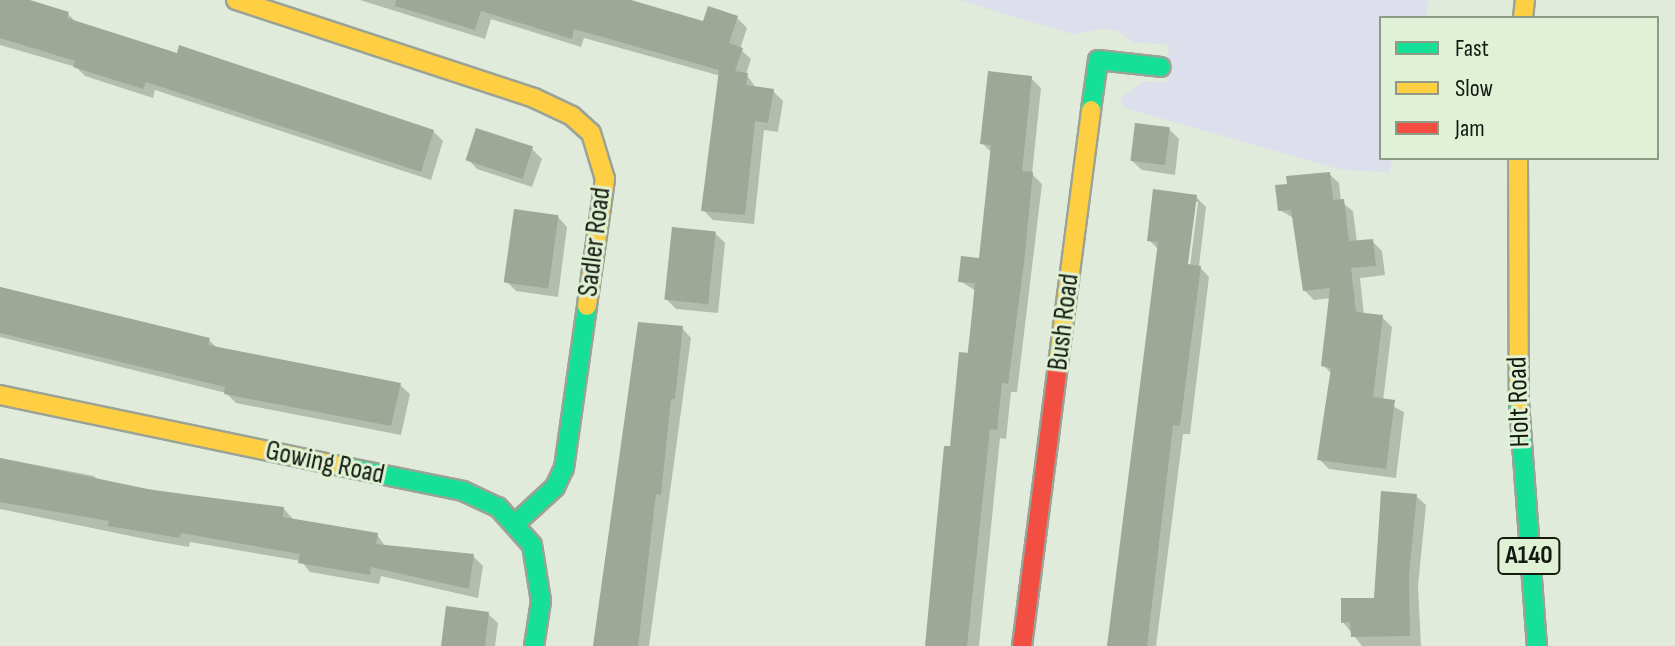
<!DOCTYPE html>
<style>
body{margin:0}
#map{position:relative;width:1675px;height:646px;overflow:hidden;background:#e1ebdb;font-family:"Sofia Sans Condensed",sans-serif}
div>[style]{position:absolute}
.green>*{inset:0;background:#dddfec}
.shadow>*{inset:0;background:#0003}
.building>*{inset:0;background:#9ea897;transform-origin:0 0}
.roads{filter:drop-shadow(2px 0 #9ba397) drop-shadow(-2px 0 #9ba397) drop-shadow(0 2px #9ba397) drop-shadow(0 -2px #9ba397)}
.fast>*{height:18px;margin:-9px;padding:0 9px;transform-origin:9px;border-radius:9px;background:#16e098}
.slow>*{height:18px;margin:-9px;padding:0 9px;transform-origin:9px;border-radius:9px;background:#ffcf43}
.jam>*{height:18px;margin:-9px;padding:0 9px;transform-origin:9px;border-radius:9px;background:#f24e42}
span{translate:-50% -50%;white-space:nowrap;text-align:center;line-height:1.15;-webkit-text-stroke:6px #e0f1d5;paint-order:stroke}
.shield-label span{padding:2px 6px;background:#e0f1d5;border:2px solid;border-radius:6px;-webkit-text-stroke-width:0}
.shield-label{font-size:26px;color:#141a10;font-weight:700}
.street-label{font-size:28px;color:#141a10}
.legend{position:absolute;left:1379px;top:16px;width:280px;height:144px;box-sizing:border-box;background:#e0f1d5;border:2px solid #8e9b86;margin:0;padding:10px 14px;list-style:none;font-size:24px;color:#141a10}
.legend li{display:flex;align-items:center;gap:16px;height:40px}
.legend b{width:40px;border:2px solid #8e9b86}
</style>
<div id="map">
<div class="green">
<div style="clip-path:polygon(958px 0,1429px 0,1425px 18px,1381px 18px,1381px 158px,1392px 158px,1389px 173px,1339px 169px,1125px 108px,1120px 99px,1144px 81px,1166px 83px,1169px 45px,1133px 42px,1118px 31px,1103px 29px,1072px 34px)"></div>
</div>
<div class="shadow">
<div style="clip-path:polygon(0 0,68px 14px,78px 24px,433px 131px,443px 141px,431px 180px,155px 90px,153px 98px,85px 76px,76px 67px,0 45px)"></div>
<div style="clip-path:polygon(360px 0,624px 0,704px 24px,737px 18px,747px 28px,740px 49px,751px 59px,746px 74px,756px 88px,773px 91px,783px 101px,778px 132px,764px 130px,754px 224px,713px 220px,703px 210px,721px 76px,584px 38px,581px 47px,491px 19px,485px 39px)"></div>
<div style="clip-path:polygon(1031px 78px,1041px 88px,1032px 174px,1042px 184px,1017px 392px,1011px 392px,1006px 439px,1000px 438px,979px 646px,927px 646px,976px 291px,960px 281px,981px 260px,992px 153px,982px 143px)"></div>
<div style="clip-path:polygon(1169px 129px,1179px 139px,1175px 175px,1142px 170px,1132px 161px)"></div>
<div style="clip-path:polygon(532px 149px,542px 159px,532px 187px,477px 169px,468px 159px)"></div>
<div style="clip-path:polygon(1329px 174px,1339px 183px,1341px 202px,1353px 211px,1357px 242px,1372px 241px,1382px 251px,1385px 275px,1360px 278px,1364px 315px,1382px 317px,1392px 327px,1383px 401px,1404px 412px,1396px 478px,1329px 469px,1319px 459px,1332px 374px,1323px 365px,1331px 298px,1314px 300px,1304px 290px,1295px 219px,1280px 210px)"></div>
<div style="clip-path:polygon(evenodd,1196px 197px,1206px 207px,1199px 266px,1209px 277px,1190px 434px,1183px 434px,1156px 646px,1108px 646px,1159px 250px,1149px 240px,1196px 197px,1194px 202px,1198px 202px,1189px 274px,1185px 274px,1194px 202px)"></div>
<div style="clip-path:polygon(558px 217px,567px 227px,558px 297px,516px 291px,506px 281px)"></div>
<div style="clip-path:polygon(715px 233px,725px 243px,718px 313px,676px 309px,666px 299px)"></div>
<div style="clip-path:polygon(0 287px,208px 339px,218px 349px,400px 385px,410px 394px,401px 435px,236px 403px,226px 393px,0 337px)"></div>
<div style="clip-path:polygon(682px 328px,691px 338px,649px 646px,597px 646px)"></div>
<div style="clip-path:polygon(0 458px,94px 476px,100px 482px,284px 509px,293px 519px,377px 535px,386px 547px,473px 556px,483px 566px,478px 598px,381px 576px,379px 584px,310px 572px,301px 561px,190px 542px,189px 547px,155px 541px,0 509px)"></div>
<div style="clip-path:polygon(1416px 496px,1426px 505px,1418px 586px,1421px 646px,1362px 646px,1343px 622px,1376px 600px)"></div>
<div style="clip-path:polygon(488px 614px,498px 623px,495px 646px,443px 646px)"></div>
</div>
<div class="building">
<div style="clip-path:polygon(0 0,30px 0,69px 12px,67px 18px,177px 53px,179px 45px,434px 130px,421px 172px,146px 82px,143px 89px,73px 67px,75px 61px,0 38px)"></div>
<div style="clip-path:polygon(396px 0,631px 0,703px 21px,708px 6px,738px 16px,729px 43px,743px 48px,735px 71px,748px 73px,746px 85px,774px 89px,768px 123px,755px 121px,745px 215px,701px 211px,719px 70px,574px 29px,572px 39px,481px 11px,475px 30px,395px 6px)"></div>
<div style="clip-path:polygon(988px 71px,1032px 76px,1022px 171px,1033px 172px,1024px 263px,1008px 384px,1002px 383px,997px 430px,990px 429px,967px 646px,925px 646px,944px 446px,950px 446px,959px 352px,968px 353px,975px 283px,958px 282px,961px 256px,979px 258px,991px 145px,980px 144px)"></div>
<div style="left:1135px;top:123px;width:35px;height:38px;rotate:7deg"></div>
<div style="left:476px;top:128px;width:60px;height:34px;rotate:18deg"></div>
<div style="clip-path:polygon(1330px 172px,1333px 200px,1344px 199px,1349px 241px,1373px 239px,1376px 266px,1351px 268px,1356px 312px,1383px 315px,1373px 397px,1395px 400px,1386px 469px,1317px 460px,1331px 368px,1321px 366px,1330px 288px,1303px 291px,1291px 210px,1278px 211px,1275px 185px,1287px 184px,1286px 176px)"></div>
<div style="clip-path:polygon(1153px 189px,1197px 195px,1188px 264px,1201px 266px,1180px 426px,1173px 425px,1147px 646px,1107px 646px,1158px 242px,1147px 241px)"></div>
<div style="left:514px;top:209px;width:45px;height:74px;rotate:8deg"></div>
<div style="left:672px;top:227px;width:44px;height:73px;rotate:6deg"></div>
<div style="clip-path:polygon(0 287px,210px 338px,208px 345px,401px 383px,391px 426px,224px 394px,225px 387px,0 333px)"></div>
<div style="clip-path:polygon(638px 322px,683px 326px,675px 399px,671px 399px,661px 495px,656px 494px,638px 646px,593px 646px)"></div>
<div style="clip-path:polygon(0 458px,152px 490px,284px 507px,283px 517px,378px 533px,376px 544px,474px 554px,469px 589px,371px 567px,370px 575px,298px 563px,300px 554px,181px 533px,180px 538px,108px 526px,109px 521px,0 502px)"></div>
<div style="clip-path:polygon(1381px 491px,1417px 494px,1409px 575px,1410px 636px,1351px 637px,1350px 622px,1341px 623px,1341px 598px,1374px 598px)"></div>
<div style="clip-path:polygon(446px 606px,489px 612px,485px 646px,441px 646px)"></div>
</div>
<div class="roads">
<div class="fast">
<div style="left:1091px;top:110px;width:50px;rotate:-82deg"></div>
<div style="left:1098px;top:60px;width:63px;rotate:6.3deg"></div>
<div style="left:1519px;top:402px;width:245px;rotate:85.8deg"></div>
<div style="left:350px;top:468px;width:115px;rotate:11.5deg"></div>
<div style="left:463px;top:491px;width:38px;rotate:25deg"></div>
<div style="left:498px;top:507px;width:51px;rotate:48.2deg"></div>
<div style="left:532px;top:545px;width:57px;rotate:80.9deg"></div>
<div style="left:541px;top:601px;width:46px;rotate:98.8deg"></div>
<div style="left:516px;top:523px;width:53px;rotate:-42.7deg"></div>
<div style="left:555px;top:487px;width:21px;rotate:-65deg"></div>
<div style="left:564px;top:468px;width:164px;rotate:-81.9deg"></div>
</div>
<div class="slow">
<div style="left:236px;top:0;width:314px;rotate:18.2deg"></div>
<div style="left:534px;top:98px;width:42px;rotate:25.3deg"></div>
<div style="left:572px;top:116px;width:25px;rotate:42deg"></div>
<div style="left:591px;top:133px;width:48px;rotate:73.1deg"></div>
<div style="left:605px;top:179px;width:128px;rotate:98.1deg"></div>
<div style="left:1523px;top:18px;width:18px;rotate:-84deg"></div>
<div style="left:1518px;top:158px;width:244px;rotate:89.8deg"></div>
<div style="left:1058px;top:365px;width:257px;rotate:-82.6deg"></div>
<div style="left:0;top:395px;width:358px;rotate:11.8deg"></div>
</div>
<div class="jam">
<div style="left:1022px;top:646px;width:283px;rotate:-82.7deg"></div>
</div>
</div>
<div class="shield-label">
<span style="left:1529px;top:556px">A140</span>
</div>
<div class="street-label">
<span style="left:595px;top:242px;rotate:-83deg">Sadler Road</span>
<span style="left:1064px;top:322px;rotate:-83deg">Bush Road</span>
<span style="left:1519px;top:402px;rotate:-92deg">Holt Road</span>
<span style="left:325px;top:463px;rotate:12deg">Gowing Road</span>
</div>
<ul class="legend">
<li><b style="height:10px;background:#16e098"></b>Fast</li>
<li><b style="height:10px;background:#ffcf43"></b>Slow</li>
<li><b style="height:10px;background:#f24e42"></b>Jam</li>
</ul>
</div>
